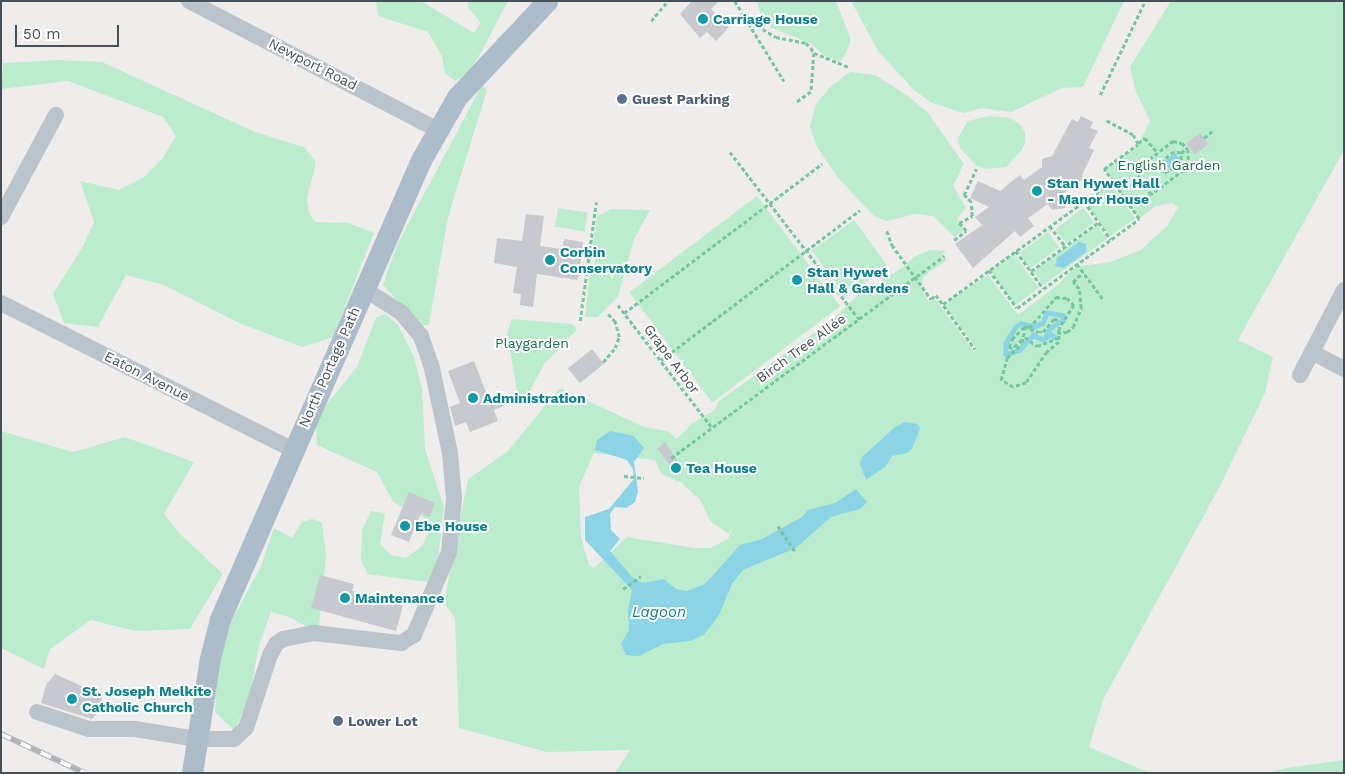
<!DOCTYPE html>
<meta charset="utf-8">
<style>
body{margin:0}
#map{position:relative;width:1345px;height:774px;overflow:hidden;background:#efecec;font-family:"Work Sans",sans-serif}
div>[style]{position:absolute}
.green>*{inset:0;background:#bcecce;transform-origin:0 0}
.water>*{inset:0;background:#8bd4e6;transform-origin:0 0}
.stream>*{height:4.5px;margin:-2.25px;padding:0 2.25px;transform-origin:2.25px;border-radius:2.25px;background:#8bd4e6}
.building>*{inset:0;background:#c7c9cf;transform-origin:0 0}
.path>*{height:2.5px;margin-top:-1.25px;transform-origin:0;background:repeating-linear-gradient(90deg,#76c79f 0 4px,transparent 0 6.5px)}
.minor>*{height:16px;margin:-8px;padding:0 8px;transform-origin:8px;border-radius:8px;background:#bbc4cb}
.major>*{height:21px;margin:-10.5px;padding:0 10.5px;transform-origin:10.5px;border-radius:10.5px;background:#adbcca}
.rail>*{height:5.5px;margin-top:-2.75px;transform-origin:0;background:repeating-linear-gradient(90deg,#fff 0 11px,#afb2b7 0 22px);box-sizing:border-box;border-block:1px solid #afb2b7}
.dots>*{width:14px;height:14px;translate:-50% -50%;box-sizing:border-box;border:2px solid #fff;border-radius:50%}
span{translate:-50% -50%;white-space:nowrap;text-align:center;line-height:1.15;-webkit-text-stroke:4px #fff;paint-order:stroke}
.culture-label{font-size:14px;color:#0d838f;font-weight:700}
.left{translate:0 -50%;text-align:left}
.street-label{font-size:14px;color:#465059}
.service-label{font-size:14px;color:#4e5e75;font-weight:700}
.park-label{font-size:14px;color:#1b7548}
.water-label{font-size:15px;color:#137c97;font-style:italic}
.frame{position:absolute;inset:0;border:2px solid #465059;pointer-events:none}
.scale{position:absolute;left:15px;top:25px;width:104px;height:22px;box-sizing:border-box;border:2px solid #465059;border-top:0;padding-left:6px;font-size:15px;line-height:18px;white-space:nowrap;color:#465059;-webkit-text-stroke:4px #fff;paint-order:stroke}
</style>
<div id="map">
<div class="green">
<div style="clip-path:polygon(376px 1px,421px 1px,474px 33px,481px 23px,468px 7px,468px 1px,508px 1px,480px 54px,470px 70px,456px 81px,445px 74px,442px 56px,428px 32px,378px 16px)"></div>
<div style="clip-path:polygon(757px 1px,836px 1px,851px 40px,845px 55px,840px 62px,823px 55px,812px 44px,770px 27px,762px 20px)"></div>
<div style="clip-path:polygon(851px 1px,1124px 1px,1083px 87px,1062px 88px,1011px 112px,981px 108px,963px 113px,932px 103px,914px 90px,878px 51px)"></div>
<div style="clip-path:polygon(evenodd,1171px 1px,1344px 1px,1344px 150px,1238px 340px,1273px 357px,1265px 393px,1220px 486px,1103px 700px,1089px 747px,1150px 773px,615px 773px,630px 750px,547px 752px,459px 728px,455px 618px,444px 602px,468px 479px,507px 452px,560px 388px,644px 427px,668px 431px,677px 439px,692px 423px,715px 410px,719px 401px,833px 319px,857px 296px,902px 268px,914px 257px,930px 250px,946px 251px,942px 254px,947px 260px,924px 276px,921px 288px,929px 302px,935px 299px,974px 352px,977px 349px,944px 305px,988px 275px,1018px 315px,1060px 283px,1075px 267px,1110px 262px,1141px 250px,1168px 225px,1178px 207px,1172px 203px,1155px 206px,1139px 219px,1104px 169px,1138px 145px,1150px 121px,1136px 92px,1130px 67px,1171px 1px,594px 453px,655px 460px,661px 474px,682px 483px,701px 501px,710px 521px,729px 534px,734px 524px,728px 539px,710px 548px,694px 548px,627px 537px,594px 568px,589px 565px,581px 537px,579px 487px,594px 453px)"></div>
<div style="clip-path:polygon(59px 60px,102px 62px,255px 132px,304px 147px,316px 162px,307px 198px,309px 213px,315px 222px,349px 223px,374px 233px,333px 337px,302px 347px,239px 323px,164px 285px,126px 275px,98px 327px,64px 323px,53px 294px,83px 246px,94px 222px,80px 181px,119px 190px,144px 177px,162px 159px,176px 136px,163px 117px,68px 81px,1px 89px,3px 63px)"></div>
<div style="clip-path:polygon(850px 72px,875px 75px,908px 96px,928px 113px,964px 164px,953px 186px,966px 208px,957px 218px,964px 230px,955px 237px,933px 216px,916px 214px,886px 221px,874px 216px,839px 179px,817px 147px,810px 127px,816px 104px,831px 86px)"></div>
<div style="clip-path:polygon(482px 85px,487px 90px,448px 217px,429px 325px,420px 325px,383px 285px,397px 245px)"></div>
<div style="clip-path:polygon(989px 116px,1010px 118px,1019px 123px,1025px 132px,1025px 142px,1022px 150px,1006px 167px,987px 169px,977px 166px,960px 148px,958px 138px,968px 121px)"></div>
<div style="left:1111px;top:184px;width:42px;height:31px;rotate:55deg"></div>
<div style="left:757px;top:196px;width:138px;height:160px;rotate:53deg"></div>
<div style="left:558px;top:208px;width:30px;height:19px;rotate:9deg"></div>
<div style="left:1083px;top:208px;width:18px;height:35px;rotate:52deg"></div>
<div style="clip-path:polygon(611px 209px,650px 210px,634px 239px,618px 297px,598px 317px,585px 317px,589px 279px,595px 265px,593px 242px,597px 216px)"></div>
<div style="left:854px;top:220px;width:57px;height:52px;rotate:54deg"></div>
<div style="left:1097px;top:225px;width:17px;height:79px;rotate:54deg"></div>
<div style="left:1048px;top:232px;width:19px;height:36px;rotate:54deg"></div>
<div style="left:1014px;top:254px;width:42px;height:29px;rotate:54deg"></div>
<div style="clip-path:polygon(385px 314px,398px 325px,414px 357px,422px 389px,425px 449px,444px 507px,437px 570px,427px 582px,368px 574px,361px 560px,362px 530px,371px 511px,385px 513px,380px 544px,391px 555px,406px 558px,422px 546px,433px 522px,393px 502px,377px 472px,317px 445px,315px 418px,357px 367px,376px 318px)"></div>
<div style="clip-path:polygon(512px 319px,572px 324px,577px 330px,544px 364px,524px 402px,518px 396px,507px 333px)"></div>
<div style="clip-path:polygon(1px 431px,73px 452px,125px 437px,194px 462px,164px 514px,180px 534px,223px 574px,190px 629px,135px 631px,91px 620px,50px 649px,44px 669px,1px 648px)"></div>
<div style="clip-path:polygon(312px 519px,322px 522px,326px 556px,319px 626px,307px 627px,292px 618px,271px 612px,259px 645px,249px 699px,234px 730px,215px 712px,217px 668px,231px 622px,261px 566px,274px 528px,292px 538px,302px 522px)"></div>
<div style="clip-path:polygon(1344px 760px,1344px 773px,1268px 773px,1286px 768px)"></div>
</div>
<div class="water">
<div style="left:1175px;top:153px;width:8px;height:19px;rotate:50deg"></div>
<div style="clip-path:polygon(1079px 242px,1086px 244px,1086px 252px,1064px 268px,1055px 266px,1057px 258px)"></div>
<div style="clip-path:polygon(905px 422px,917px 424px,920px 428px,913px 447px,907px 453px,892px 456px,886px 466px,866px 480px,860px 464px,862px 457px,894px 428px)"></div>
<div style="clip-path:polygon(610px 431px,634px 436px,644px 448px,634px 462px,638px 491px,635px 502px,626px 508px,615px 507px,610px 514px,611px 530px,620px 539px,610px 551px,632px 577px,642px 583px,664px 579px,676px 589px,687px 591px,705px 584px,740px 545px,762px 539px,802px 517px,808px 510px,835px 503px,856px 489px,867px 502px,860px 509px,831px 517px,796px 548px,743px 570px,732px 584px,719px 615px,704px 635px,690px 641px,663px 644px,639px 656px,626px 655px,621px 644px,629px 630px,628px 610px,632px 590px,585px 540px,585px 517px,609px 509px,634px 479px,633px 469px,627px 460px,595px 450px,597px 440px)"></div>
</div>
<div class="stream">
<div style="left:1045px;top:338px;width:11px;rotate:-63deg"></div>
<div style="left:1050px;top:328px;width:15px;rotate:-32deg"></div>
<div style="left:1063px;top:320px;width:4px;rotate:-90deg"></div>
<div style="left:1063px;top:316px;width:16px;rotate:-169deg"></div>
<div style="left:1047px;top:313px;width:11px;rotate:112deg"></div>
<div style="left:1043px;top:323px;width:9px;rotate:153deg"></div>
<div style="left:1035px;top:327px;width:14px;rotate:-168deg"></div>
<div style="left:1021px;top:324px;width:6px;rotate:149deg"></div>
<div style="left:1016px;top:327px;width:19px;rotate:122deg"></div>
<div style="left:1006px;top:343px;width:11px;rotate:90deg"></div>
<div style="left:1006px;top:354px;width:14px;rotate:-17deg"></div>
<div style="left:1019px;top:350px;width:21px;rotate:-47deg"></div>
<div style="left:1033px;top:335px;width:10px;rotate:24deg"></div>
<div style="left:1042px;top:339px;width:3px;rotate:-18deg"></div>
<div style="left:1045px;top:338px;width:6px;rotate:-39deg"></div>
<div style="left:1050px;top:334px;width:6px;rotate:31deg"></div>
</div>
<div class="building">
<div style="clip-path:polygon(692px 1px,719px 1px,711px 9px,729px 27px,716px 41px,707px 32px,700px 38px,680px 14px)"></div>
<div style="clip-path:polygon(1081px 116px,1093px 122px,1090px 128px,1098px 131px,1089px 148px,1094px 150px,1082px 175px,1084px 178px,1063px 194px,1068px 200px,1065px 208px,1052px 210px,1048px 204px,1028px 218px,1034px 226px,1020px 237px,1015px 231px,973px 268px,955px 244px,982px 225px,975px 217px,989px 207px,970px 198px,978px 181px,1000px 191px,1020px 175px,1024px 180px,1042px 167px,1042px 159px,1052px 156px,1072px 119px,1078px 122px)"></div>
<div style="left:1200px;top:133px;width:14px;height:17px;rotate:54deg"></div>
<div style="clip-path:polygon(526px 214px,544px 216px,540px 246px,562px 249px,564px 239px,583px 242px,578px 280px,537px 274px,533px 307px,520px 305px,521px 294px,513px 293px,517px 267px,494px 263px,497px 238px,522px 241px)"></div>
<div style="left:592px;top:349px;width:19px;height:31px;rotate:51deg"></div>
<div style="clip-path:polygon(474px 361px,489px 400px,500px 396px,504px 406px,494px 410px,498px 421px,470px 432px,466px 422px,455px 426px,450px 407px,460px 403px,448px 371px)"></div>
<div style="clip-path:polygon(665px 442px,684px 470px,678px 475px,657px 449px)"></div>
<div style="clip-path:polygon(409px 492px,435px 503px,429px 517px,421px 513px,409px 542px,391px 535px)"></div>
<div style="clip-path:polygon(320px 575px,354px 584px,352px 591px,403px 605px,396px 631px,311px 608px)"></div>
<div style="clip-path:polygon(55px 674px,102px 695px,101px 709px,92px 719px,41px 703px,46px 685px)"></div>
</div>
<div class="path">
<div style="left:735px;top:1px;width:94px;rotate:58.5deg"></div>
<div style="left:746px;top:19px;width:35px;rotate:31deg"></div>
<div style="left:776px;top:37px;width:31px;rotate:11deg"></div>
<div style="left:806px;top:43px;width:7px;rotate:45deg"></div>
<div style="left:811px;top:48px;width:6px;rotate:59deg"></div>
<div style="left:814px;top:53px;width:39px;rotate:94deg"></div>
<div style="left:811px;top:92px;width:19px;rotate:145deg"></div>
<div style="left:651px;top:21px;width:26px;rotate:-50deg"></div>
<div style="left:814px;top:53px;width:37px;rotate:22deg"></div>
<div style="left:1100px;top:95px;width:104px;rotate:-64.4deg"></div>
<div style="left:1204px;top:138px;width:13px;rotate:-39deg"></div>
<div style="left:1173px;top:141px;width:9px;rotate:13deg"></div>
<div style="left:1182px;top:143px;width:8px;rotate:45deg"></div>
<div style="left:1188px;top:149px;width:17px;rotate:87deg"></div>
<div style="left:1189px;top:166px;width:48px;rotate:142.7deg"></div>
<div style="left:1151px;top:195px;width:29px;rotate:-125deg"></div>
<div style="left:1134px;top:171px;width:49px;rotate:-37.6deg"></div>
<div style="left:1138px;top:143px;width:9px;rotate:-36deg"></div>
<div style="left:1145px;top:138px;width:20px;rotate:49deg"></div>
<div style="left:730px;top:152px;width:211px;rotate:52.3deg"></div>
<div style="left:1181px;top:153px;width:7px;rotate:-172deg"></div>
<div style="left:1174px;top:152px;width:20px;rotate:143deg"></div>
<div style="left:1158px;top:164px;width:11px;rotate:52deg"></div>
<div style="left:1165px;top:173px;width:21px;rotate:-39deg"></div>
<div style="left:1181px;top:160px;width:7px;rotate:-90deg"></div>
<div style="left:1181px;top:153px;width:8px;rotate:-40deg"></div>
<div style="left:1084px;top:201px;width:47px;rotate:55.3deg"></div>
<div style="left:1050px;top:226px;width:25px;rotate:53deg"></div>
<div style="left:887px;top:231px;width:15px;rotate:70deg"></div>
<div style="left:892px;top:245px;width:67px;rotate:54.2deg"></div>
<div style="left:931px;top:299px;width:6px;rotate:-39deg"></div>
<div style="left:936px;top:295px;width:67px;rotate:54.2deg"></div>
<div style="left:954px;top:240px;width:15px;rotate:-37deg"></div>
<div style="left:966px;top:231px;width:11px;rotate:-131deg"></div>
<div style="left:959px;top:223px;width:15px;rotate:-28deg"></div>
<div style="left:972px;top:216px;width:14px;rotate:-94deg"></div>
<div style="left:971px;top:202px;width:10px;rotate:-135deg"></div>
<div style="left:964px;top:195px;width:29px;rotate:-65deg"></div>
<div style="left:1016px;top:251px;width:46px;rotate:53.9deg"></div>
<div style="left:1077px;top:264px;width:44px;rotate:53.4deg"></div>
<div style="left:989px;top:270px;width:47px;rotate:53.6deg"></div>
<div style="left:1017px;top:308px;width:151px;rotate:-36.1deg"></div>
<div style="left:1139px;top:219px;width:61px;rotate:-125deg"></div>
<div style="left:1104px;top:169px;width:42px;rotate:-36.3deg"></div>
<div style="left:1138px;top:144px;width:10px;rotate:-119deg"></div>
<div style="left:1133px;top:135px;width:30px;rotate:-152deg"></div>
<div style="left:1031px;top:271px;width:84px;rotate:-35.8deg"></div>
<div style="left:943px;top:304px;width:209px;rotate:-36deg"></div>
<div style="left:618px;top:305px;width:153px;rotate:52.5deg"></div>
<div style="left:624px;top:313px;width:248px;rotate:-37deg"></div>
<div style="left:580px;top:321px;width:120px;rotate:-82.3deg"></div>
<div style="left:1029px;top:328px;width:41px;rotate:-48.9deg"></div>
<div style="left:1056px;top:297px;width:11px;rotate:5deg"></div>
<div style="left:1067px;top:298px;width:10px;rotate:45deg"></div>
<div style="left:1074px;top:305px;width:28px;rotate:122deg"></div>
<div style="left:1059px;top:329px;width:13px;rotate:90deg"></div>
<div style="left:1059px;top:342px;width:16px;rotate:140deg"></div>
<div style="left:1047px;top:352px;width:37px;rotate:124deg"></div>
<div style="left:1026px;top:383px;width:14px;rotate:163deg"></div>
<div style="left:1013px;top:387px;width:14px;rotate:-150deg"></div>
<div style="left:1001px;top:380px;width:23px;rotate:-75deg"></div>
<div style="left:1007px;top:358px;width:21px;rotate:-45deg"></div>
<div style="left:1022px;top:343px;width:17px;rotate:-80deg"></div>
<div style="left:1025px;top:326px;width:4px;rotate:27deg"></div>
<div style="left:1029px;top:328px;width:1px;rotate:45deg"></div>
<div style="left:1030px;top:329px;width:9px;rotate:21deg"></div>
<div style="left:1038px;top:332px;width:5px"></div>
<div style="left:1043px;top:332px;width:17px;rotate:-50deg"></div>
<div style="left:1054px;top:319px;width:6px;rotate:9deg"></div>
<div style="left:1057px;top:333px;width:10px;rotate:-6deg"></div>
<div style="left:1067px;top:332px;width:8px;rotate:-40deg"></div>
<div style="left:1073px;top:327px;width:21px;rotate:-67deg"></div>
<div style="left:1081px;top:308px;width:19px;rotate:-96deg"></div>
<div style="left:1079px;top:289px;width:9px;rotate:-131deg"></div>
<div style="left:1073px;top:282px;width:14px;rotate:-45deg"></div>
<div style="left:1025px;top:337px;width:15px;rotate:37deg"></div>
<div style="left:1037px;top:346px;width:22px;rotate:-21deg"></div>
<div style="left:1022px;top:340px;width:13px;rotate:138deg"></div>
<div style="left:1012px;top:349px;width:4px;rotate:-146deg"></div>
<div style="left:1009px;top:347px;width:9px;rotate:-69deg"></div>
<div style="left:1012px;top:339px;width:18px;rotate:-45deg"></div>
<div style="left:661px;top:360px;width:249px;rotate:-37deg"></div>
<div style="left:603px;top:362px;width:18px;rotate:-49deg"></div>
<div style="left:615px;top:348px;width:12px;rotate:-70deg"></div>
<div style="left:619px;top:337px;width:16px;rotate:-105deg"></div>
<div style="left:615px;top:322px;width:12px;rotate:-132deg"></div>
<div style="left:671px;top:458px;width:340px;rotate:-36.5deg"></div>
<div style="left:624px;top:476px;width:20px;rotate:6deg"></div>
<div style="left:778px;top:526px;width:32px;rotate:56deg"></div>
<div style="left:623px;top:589px;width:22px;rotate:-36deg"></div>
</div>
<div class="minor">
<div style="left:189px;top:1px;width:278px;rotate:27.4deg"></div>
<div style="left:1px;top:217px;width:116px;rotate:-61.7deg"></div>
<div style="left:1px;top:303px;width:327px;rotate:26.7deg"></div>
<div style="left:1312px;top:352px;width:36px;rotate:28deg"></div>
<div style="left:1300px;top:375px;width:96px;rotate:-62.6deg"></div>
<div style="left:37px;top:712px;width:55px;rotate:18.1deg"></div>
<div style="left:89px;top:729px;width:46px"></div>
<div style="left:135px;top:729px;width:63px;rotate:9.2deg"></div>
<div style="left:197px;top:739px;width:37px"></div>
<div style="left:234px;top:739px;width:16px;rotate:-43deg"></div>
<div style="left:246px;top:728px;width:77px;rotate:-71.8deg"></div>
<div style="left:270px;top:655px;width:13px;rotate:-61deg"></div>
<div style="left:276px;top:644px;width:9px;rotate:-36deg"></div>
<div style="left:283px;top:639px;width:32px;rotate:-11deg"></div>
<div style="left:314px;top:633px;width:88px;rotate:6.6deg"></div>
<div style="left:401px;top:643px;width:15px;rotate:-32deg"></div>
<div style="left:414px;top:635px;width:90px;rotate:-67.1deg"></div>
<div style="left:449px;top:552px;width:54px;rotate:-84.7deg"></div>
<div style="left:454px;top:498px;width:45px;rotate:-95.1deg"></div>
<div style="left:450px;top:453px;width:87px;rotate:-102deg"></div>
<div style="left:432px;top:368px;width:34px;rotate:-109deg"></div>
<div style="left:421px;top:336px;width:30px;rotate:-130deg"></div>
<div style="left:402px;top:313px;width:45px;rotate:-147.7deg"></div>
</div>
<div class="major">
<div style="left:192px;top:773px;width:116px;rotate:-81.1deg"></div>
<div style="left:210px;top:658px;width:40px;rotate:-75.6deg"></div>
<div style="left:220px;top:619px;width:501px;rotate:-66.35deg"></div>
<div style="left:421px;top:160px;width:73px;rotate:-60.3deg"></div>
<div style="left:457px;top:97px;width:132px;rotate:-46.8deg"></div>
</div>
<div class="rail">
<div style="left:1px;top:734px;width:93px;rotate:24.9deg"></div>
</div>
<div class="dots">
<div style="left:703px;top:19px;background:#0f9aa8"></div>
<div style="left:622px;top:99px;background:#5c6f8a"></div>
<div style="left:1037px;top:191px;background:#0f9aa8"></div>
<div style="left:550px;top:260px;background:#0f9aa8"></div>
<div style="left:797px;top:280px;background:#0f9aa8"></div>
<div style="left:473px;top:398px;background:#0f9aa8"></div>
<div style="left:676px;top:468px;background:#0f9aa8"></div>
<div style="left:405px;top:526px;background:#0f9aa8"></div>
<div style="left:345px;top:598px;background:#0f9aa8"></div>
<div style="left:72px;top:699px;background:#0f9aa8"></div>
<div style="left:338px;top:721px;background:#5c6f8a"></div>
</div>
<div class="culture-label">
<span class="left" style="left:713px;top:19px">Carriage House</span>
<span class="left" style="left:1047px;top:191px">Stan Hywet Hall<br>- Manor House</span>
<span class="left" style="left:560px;top:260px">Corbin<br>Conservatory</span>
<span class="left" style="left:807px;top:280px">Stan Hywet<br>Hall &amp; Gardens</span>
<span class="left" style="left:483px;top:398px">Administration</span>
<span class="left" style="left:686px;top:468px">Tea House</span>
<span class="left" style="left:415px;top:526px">Ebe House</span>
<span class="left" style="left:355px;top:598px">Maintenance</span>
<span class="left" style="left:82px;top:699px">St. Joseph Melkite<br>Catholic Church</span>
</div>
<div class="street-label">
<span style="left:313px;top:64px;rotate:27deg">Newport Road</span>
<span style="left:801px;top:348px;rotate:-36deg">Birch Tree Allée</span>
<span style="left:672px;top:359px;rotate:53deg">Grape Arbor</span>
<span style="left:329px;top:367px;rotate:-66deg">North Portage Path</span>
<span style="left:147px;top:376px;rotate:27deg">Eaton Avenue</span>
</div>
<div class="service-label">
<span class="left" style="left:632px;top:99px">Guest Parking</span>
<span class="left" style="left:348px;top:721px">Lower Lot</span>
</div>
<div class="park-label">
<span style="left:1169px;top:165px">English Garden</span>
<span style="left:532px;top:343px">Playgarden</span>
</div>
<div class="water-label">
<span style="left:659px;top:613px">Lagoon</span>
</div>
<div class="frame"></div>
<div class="scale">50 m</div>
</div>
